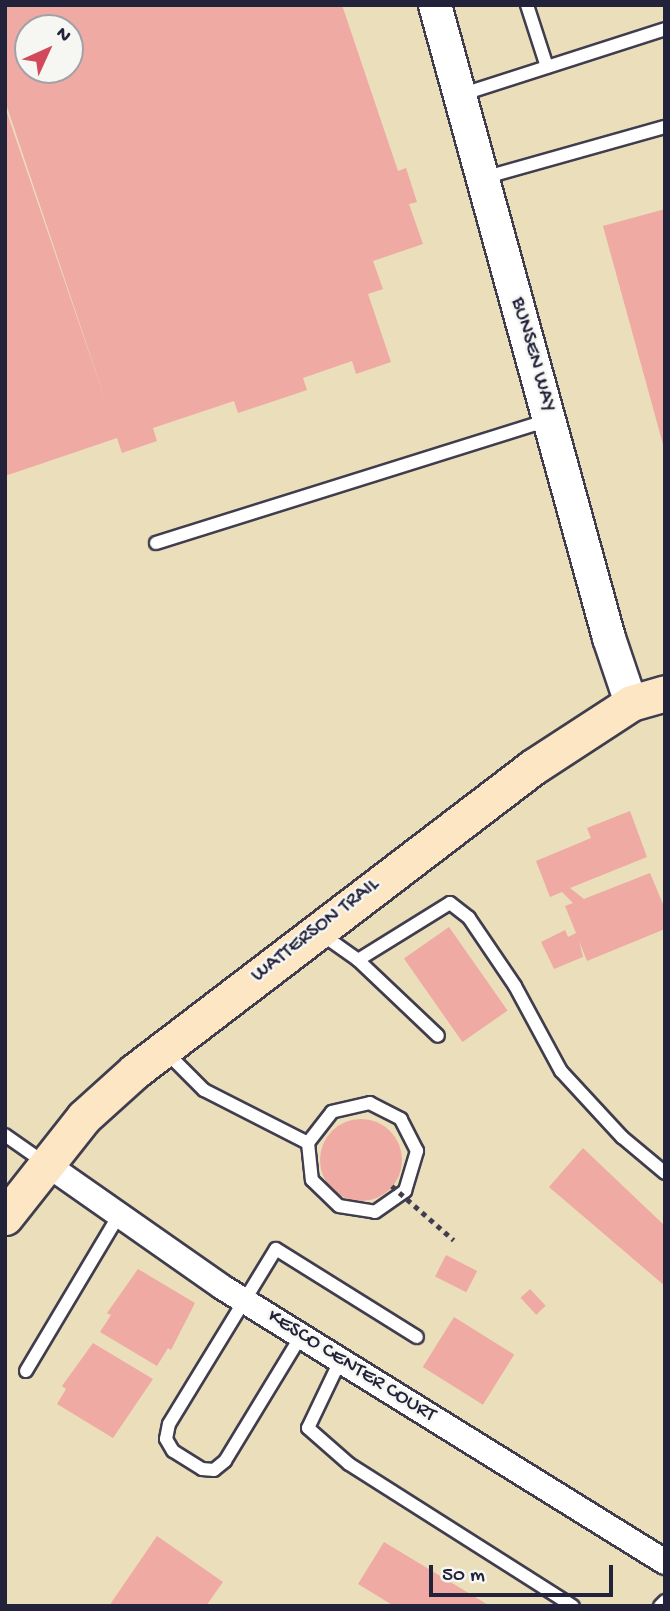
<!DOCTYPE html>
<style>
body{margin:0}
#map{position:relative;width:670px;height:1611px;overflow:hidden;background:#ebdebb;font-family:"Gochi Hand",sans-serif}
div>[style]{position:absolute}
.building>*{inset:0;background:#eeaaa3;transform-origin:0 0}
.round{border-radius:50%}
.roads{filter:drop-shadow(2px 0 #403e4e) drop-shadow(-2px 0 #403e4e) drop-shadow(0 2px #403e4e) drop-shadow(0 -2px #403e4e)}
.service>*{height:12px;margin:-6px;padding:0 6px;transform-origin:6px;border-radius:6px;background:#fff}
.minor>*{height:24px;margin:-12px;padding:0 12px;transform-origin:12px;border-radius:12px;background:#fff}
.tertiary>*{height:32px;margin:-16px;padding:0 16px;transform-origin:16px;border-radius:16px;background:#fff}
.secondary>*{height:35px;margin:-17.5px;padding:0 17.5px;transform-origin:17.5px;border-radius:17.5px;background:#fce6c4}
.path-bridge>*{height:4.5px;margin-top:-2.25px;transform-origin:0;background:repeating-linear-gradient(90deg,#403e4e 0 5px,transparent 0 10px)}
span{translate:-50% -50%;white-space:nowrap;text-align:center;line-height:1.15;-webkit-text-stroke:5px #f6f6f2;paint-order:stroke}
.street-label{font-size:21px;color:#22223b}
.frame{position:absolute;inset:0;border:7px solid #22223b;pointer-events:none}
.north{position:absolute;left:14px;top:14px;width:70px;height:70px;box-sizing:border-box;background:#f6f6f2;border:2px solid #a1a1a9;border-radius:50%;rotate:45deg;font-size:19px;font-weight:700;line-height:28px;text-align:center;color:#22223b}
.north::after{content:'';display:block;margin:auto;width:24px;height:32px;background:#d1495b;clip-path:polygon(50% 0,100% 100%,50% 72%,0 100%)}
.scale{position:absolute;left:429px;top:1565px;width:184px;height:32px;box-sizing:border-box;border:4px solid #22223b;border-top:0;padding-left:9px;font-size:21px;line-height:24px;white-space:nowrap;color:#22223b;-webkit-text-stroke:5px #f6f6f2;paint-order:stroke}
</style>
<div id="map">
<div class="building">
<div style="clip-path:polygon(evenodd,5px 5px,342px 5px,398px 171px,406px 168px,417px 202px,409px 204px,423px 244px,373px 261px,383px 289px,368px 294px,391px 362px,356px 374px,352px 361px,303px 378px,307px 390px,238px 413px,234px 401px,153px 428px,157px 441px,122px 453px,117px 438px,5px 476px,5px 107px,109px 411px,5px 101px,5px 5px,28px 28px,70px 28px,70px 70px,28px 70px,28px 28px)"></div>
<div style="clip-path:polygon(665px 209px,665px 448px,664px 448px,603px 226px)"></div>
<div style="clip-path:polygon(630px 811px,647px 857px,570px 888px,584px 899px,650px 873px,665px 909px,665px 929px,587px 961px,579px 941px,583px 957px,554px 969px,541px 942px,565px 930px,568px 937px,576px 933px,565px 906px,573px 903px,562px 892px,550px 897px,536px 861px,591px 838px,587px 828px)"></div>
<div style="left:449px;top:927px;width:102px;height:55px;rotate:55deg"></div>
<div class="round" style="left:320px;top:1119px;width:82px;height:82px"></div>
<div style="clip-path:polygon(583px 1148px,665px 1226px,665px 1286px,549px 1187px)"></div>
<div style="left:446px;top:1255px;width:35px;height:24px;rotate:27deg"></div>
<div style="clip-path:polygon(138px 1269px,195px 1303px,171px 1350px,168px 1348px,157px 1366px,100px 1332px,111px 1315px,107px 1313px)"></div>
<div style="left:530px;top:1289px;width:23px;height:13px;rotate:47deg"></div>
<div style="left:454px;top:1317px;width:71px;height:59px;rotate:32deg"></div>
<div style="clip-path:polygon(93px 1343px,153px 1379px,113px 1438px,57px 1404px,66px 1389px,62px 1386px)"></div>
<div style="clip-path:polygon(157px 1536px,223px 1582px,206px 1606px,109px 1606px)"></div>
<div style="clip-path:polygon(384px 1542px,490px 1606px,394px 1606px,358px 1584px)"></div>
</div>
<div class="roads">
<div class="service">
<div style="left:527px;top:5px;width:65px;rotate:72.1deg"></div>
<div style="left:460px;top:95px;width:215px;rotate:-17.8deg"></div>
<div style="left:483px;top:178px;width:189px;rotate:-15.7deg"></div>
<div style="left:156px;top:543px;width:412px;rotate:-17.4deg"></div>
<div style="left:320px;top:933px;width:47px;rotate:35.4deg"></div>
<div style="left:358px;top:960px;width:108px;rotate:-31.8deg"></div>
<div style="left:450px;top:903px;width:24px;rotate:38deg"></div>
<div style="left:469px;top:918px;width:82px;rotate:55.9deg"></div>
<div style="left:515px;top:986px;width:97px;rotate:61.6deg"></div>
<div style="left:561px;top:1071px;width:90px;rotate:47.3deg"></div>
<div style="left:622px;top:1137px;width:56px;rotate:39.9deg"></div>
<div style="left:358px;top:960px;width:110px;rotate:43.5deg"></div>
<div style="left:166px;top:1052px;width:54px;rotate:45deg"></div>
<div style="left:204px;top:1090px;width:117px;rotate:27deg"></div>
<div style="left:308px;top:1143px;width:37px;rotate:84deg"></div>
<div style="left:312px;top:1180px;width:37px;rotate:44deg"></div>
<div style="left:339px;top:1206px;width:36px;rotate:9deg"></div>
<div style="left:375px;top:1212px;width:37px;rotate:-35deg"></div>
<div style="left:405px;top:1191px;width:42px;rotate:-73.3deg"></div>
<div style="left:417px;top:1151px;width:36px;rotate:-117deg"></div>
<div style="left:401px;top:1119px;width:35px;rotate:-153deg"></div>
<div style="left:370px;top:1103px;width:39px;rotate:167deg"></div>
<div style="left:332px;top:1112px;width:39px;rotate:128deg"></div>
<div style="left:5px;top:1135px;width:49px;rotate:35deg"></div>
<div style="left:301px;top:1336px;width:146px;rotate:121.3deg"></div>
<div style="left:225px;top:1461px;width:14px;rotate:141deg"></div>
<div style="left:214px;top:1470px;width:12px;rotate:-175deg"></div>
<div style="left:202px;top:1469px;width:34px;rotate:-148deg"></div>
<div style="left:173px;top:1451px;width:14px;rotate:-120deg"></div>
<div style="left:166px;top:1439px;width:15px;rotate:-79deg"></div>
<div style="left:169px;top:1424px;width:205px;rotate:-58.6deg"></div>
<div style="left:276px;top:1249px;width:166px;rotate:32deg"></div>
<div style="left:340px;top:1361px;width:74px;rotate:115.5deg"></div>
<div style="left:308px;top:1428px;width:55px;rotate:41.3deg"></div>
<div style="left:349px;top:1464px;width:265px;rotate:32.4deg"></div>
<div style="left:26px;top:1371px;width:182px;rotate:-59.2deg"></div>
<div style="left:660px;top:1606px;width:7px;rotate:-45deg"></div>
</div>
<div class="minor">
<div style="left:45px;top:1163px;width:216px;rotate:35deg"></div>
<div style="left:222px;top:1287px;width:521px;rotate:31.83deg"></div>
</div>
<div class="tertiary">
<div style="left:435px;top:5px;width:656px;rotate:74.63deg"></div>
<div style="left:609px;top:638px;width:69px;rotate:71.3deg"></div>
</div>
<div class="secondary">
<div style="left:5px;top:1217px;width:127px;rotate:-51.7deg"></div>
<div style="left:84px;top:1117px;width:69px;rotate:-42deg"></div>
<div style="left:135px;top:1071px;width:501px;rotate:-37.37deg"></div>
<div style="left:533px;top:767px;width:117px;rotate:-33.1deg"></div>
<div style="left:631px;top:703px;width:35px;rotate:-16deg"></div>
</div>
</div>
<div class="path-bridge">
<div style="left:392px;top:1186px;width:82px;rotate:41.1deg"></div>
</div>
<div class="street-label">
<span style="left:532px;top:355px;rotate:74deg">BUNSEN WAY</span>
<span style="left:316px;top:931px;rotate:-38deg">WATTERSON TRAIL</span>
<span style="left:351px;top:1367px;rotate:32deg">KESCO CENTER COURT</span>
</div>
<div class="frame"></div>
<div class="north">N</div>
<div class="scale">50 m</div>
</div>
